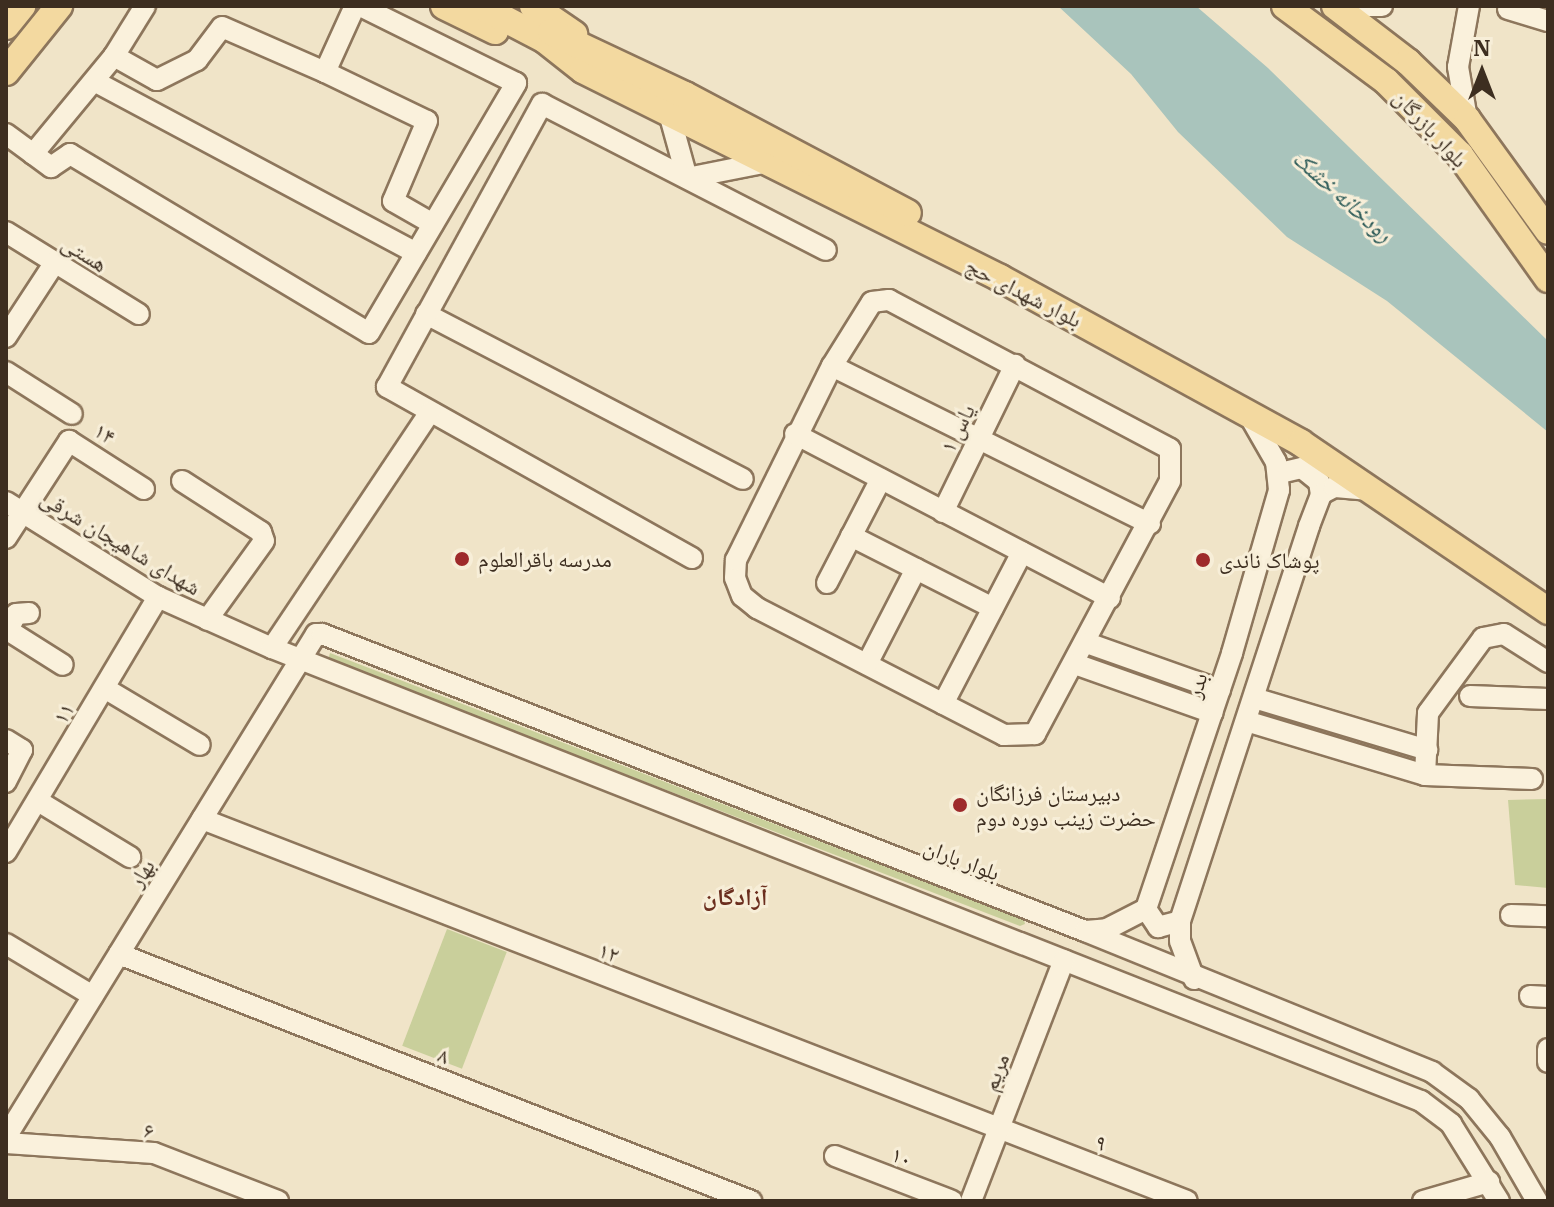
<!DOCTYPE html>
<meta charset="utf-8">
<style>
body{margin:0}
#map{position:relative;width:1554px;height:1207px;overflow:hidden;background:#f0e4c8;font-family:"IBM Plex Serif","Noto Naskh Arabic",serif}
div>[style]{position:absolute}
.green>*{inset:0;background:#c9cf9b;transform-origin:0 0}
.water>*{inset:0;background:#a9c4bc}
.roads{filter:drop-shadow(2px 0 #8d765c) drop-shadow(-2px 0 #8d765c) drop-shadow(0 2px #8d765c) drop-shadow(0 -2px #8d765c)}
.minor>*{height:20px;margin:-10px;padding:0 10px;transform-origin:10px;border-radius:10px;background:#faf1dc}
.major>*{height:26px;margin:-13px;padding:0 13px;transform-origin:13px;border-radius:13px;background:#f3d9a0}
.dots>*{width:22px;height:22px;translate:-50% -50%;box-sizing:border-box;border:4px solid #f7eed8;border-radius:50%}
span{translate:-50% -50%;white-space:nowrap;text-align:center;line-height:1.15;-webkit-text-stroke:6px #f7eed8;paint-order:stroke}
.street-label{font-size:22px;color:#3d2e20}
.poi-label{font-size:22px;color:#3d2e20}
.left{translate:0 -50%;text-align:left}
.water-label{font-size:24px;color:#2f5d5a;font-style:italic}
.neighbourhood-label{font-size:24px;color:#6b2e1e;font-weight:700}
.frame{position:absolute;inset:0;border:8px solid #3d2e20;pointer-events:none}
.north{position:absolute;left:1442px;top:32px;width:80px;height:80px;-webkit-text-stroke:6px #f7eed8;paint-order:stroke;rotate:0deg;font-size:22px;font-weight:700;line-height:32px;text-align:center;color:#3d2e20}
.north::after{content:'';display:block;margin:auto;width:28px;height:36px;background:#3d2e20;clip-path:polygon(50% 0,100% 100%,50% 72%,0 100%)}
</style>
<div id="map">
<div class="green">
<div style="clip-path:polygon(330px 653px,1024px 920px,1025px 924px,1020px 926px,328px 660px)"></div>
<div style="clip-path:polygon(1548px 799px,1548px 888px,1515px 885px,1508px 800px)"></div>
<div style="left:447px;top:929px;width:64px;height:125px;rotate:21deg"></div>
</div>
<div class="water">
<div style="clip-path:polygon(1058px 6px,1196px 6px,1268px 68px,1548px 341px,1548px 432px,1387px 301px,1287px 237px,1178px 132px,1131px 74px)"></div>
</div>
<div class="roads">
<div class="minor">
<div style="left:1367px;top:6px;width:15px"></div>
<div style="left:1508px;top:9px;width:42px;rotate:16.7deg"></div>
<div style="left:114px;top:56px;width:59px;rotate:-58.2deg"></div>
<div style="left:325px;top:72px;width:113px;rotate:25.7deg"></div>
<div style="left:427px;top:121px;width:87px;rotate:113deg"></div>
<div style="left:393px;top:201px;width:46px;rotate:29.9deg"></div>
<div style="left:94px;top:81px;width:365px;rotate:28.1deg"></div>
<div style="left:669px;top:113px;width:67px;rotate:74.5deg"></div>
<div style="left:687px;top:178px;width:83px;rotate:-11.2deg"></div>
<div style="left:1467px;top:119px;width:53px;rotate:-99.8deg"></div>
<div style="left:1458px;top:67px;width:62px;rotate:-79.8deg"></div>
<div style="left:6px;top:134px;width:56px;rotate:36.3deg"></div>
<div style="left:51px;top:167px;width:23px;rotate:-34deg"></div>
<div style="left:70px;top:154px;width:348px;rotate:30.9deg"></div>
<div style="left:369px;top:333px;width:290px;rotate:-59.5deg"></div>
<div style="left:516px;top:83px;width:174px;rotate:-153.7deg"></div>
<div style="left:33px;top:154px;width:127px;rotate:-50.4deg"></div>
<div style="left:114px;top:56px;width:49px;rotate:29.2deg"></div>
<div style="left:157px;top:80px;width:45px;rotate:-26.6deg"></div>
<div style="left:197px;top:60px;width:41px;rotate:-52.9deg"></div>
<div style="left:222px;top:27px;width:112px;rotate:23.6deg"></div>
<div style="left:325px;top:72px;width:72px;rotate:-65.6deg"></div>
<div style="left:6px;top:232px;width:156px;rotate:31.7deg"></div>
<div style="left:889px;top:300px;width:318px;rotate:27.9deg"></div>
<div style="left:1170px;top:449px;width:32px;rotate:90deg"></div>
<div style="left:1170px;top:481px;width:287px;rotate:118.1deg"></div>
<div style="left:1035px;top:734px;width:31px;rotate:178deg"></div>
<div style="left:1004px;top:735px;width:278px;rotate:-152.8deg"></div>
<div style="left:757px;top:608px;width:19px;rotate:-141deg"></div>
<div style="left:742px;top:596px;width:19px;rotate:-111deg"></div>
<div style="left:735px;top:578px;width:18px;rotate:-87deg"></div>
<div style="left:736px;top:560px;width:216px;rotate:-63.7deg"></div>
<div style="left:832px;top:366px;width:75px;rotate:-58deg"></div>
<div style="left:872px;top:302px;width:17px;rotate:-7deg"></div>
<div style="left:426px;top:314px;width:357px;rotate:27.5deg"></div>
<div style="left:6px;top:337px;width:90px;rotate:-56.8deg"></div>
<div style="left:832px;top:366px;width:355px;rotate:26.4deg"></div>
<div style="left:6px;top:372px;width:78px;rotate:32.5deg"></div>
<div style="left:795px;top:434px;width:355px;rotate:27.5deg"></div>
<div style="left:1280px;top:473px;width:23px;rotate:-13deg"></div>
<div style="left:1302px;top:468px;width:22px;rotate:39deg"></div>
<div style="left:1319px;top:482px;width:12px;rotate:81deg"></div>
<div style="left:182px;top:481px;width:94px;rotate:32.8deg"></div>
<div style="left:261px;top:532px;width:9px;rotate:72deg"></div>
<div style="left:264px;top:541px;width:97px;rotate:125.8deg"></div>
<div style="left:6px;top:502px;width:179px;rotate:32deg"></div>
<div style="left:158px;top:597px;width:125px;rotate:24.1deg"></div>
<div style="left:272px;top:648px;width:1235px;rotate:21.52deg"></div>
<div style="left:1421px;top:1101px;width:38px;rotate:37deg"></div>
<div style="left:1451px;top:1124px;width:91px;rotate:58.1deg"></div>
<div style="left:943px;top:512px;width:164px;rotate:-63.9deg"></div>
<div style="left:851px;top:536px;width:159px;rotate:26.9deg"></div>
<div style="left:6px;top:538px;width:116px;rotate:-57deg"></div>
<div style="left:69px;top:441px;width:89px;rotate:32.6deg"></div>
<div style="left:692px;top:558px;width:350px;rotate:-150.7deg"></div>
<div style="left:387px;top:387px;width:323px;rotate:-61.3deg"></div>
<div style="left:542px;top:104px;width:319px;rotate:27.2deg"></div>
<div style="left:827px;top:583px;width:117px;rotate:-62.6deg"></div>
<div style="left:6px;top:629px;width:67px;rotate:32.3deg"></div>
<div style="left:8px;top:630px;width:18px;rotate:-63deg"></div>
<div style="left:16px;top:614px;width:13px;rotate:-4deg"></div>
<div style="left:1087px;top:643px;width:141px;rotate:19.5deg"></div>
<div style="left:272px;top:648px;width:284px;rotate:-56.2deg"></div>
<div style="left:867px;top:664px;width:107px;rotate:-62.7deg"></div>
<div style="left:1075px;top:664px;width:146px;rotate:19.5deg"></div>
<div style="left:106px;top:689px;width:109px;rotate:30.8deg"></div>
<div style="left:1470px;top:696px;width:78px;rotate:2.2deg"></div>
<div style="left:1254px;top:698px;width:181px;rotate:16.7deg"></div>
<div style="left:943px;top:704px;width:171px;rotate:-62.5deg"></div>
<div style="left:1246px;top:721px;width:187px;rotate:16.8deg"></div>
<div style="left:6px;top:740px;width:19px;rotate:32deg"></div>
<div style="left:22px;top:750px;width:36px;rotate:117deg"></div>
<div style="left:1532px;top:779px;width:107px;rotate:-177.9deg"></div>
<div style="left:1425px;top:775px;width:62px;rotate:-87.2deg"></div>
<div style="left:1428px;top:713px;width:93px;rotate:-53.7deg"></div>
<div style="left:1483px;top:638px;width:21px;rotate:-11deg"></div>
<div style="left:1504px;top:634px;width:52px;rotate:32.5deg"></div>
<div style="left:38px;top:801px;width:108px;rotate:31.3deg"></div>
<div style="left:202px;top:819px;width:1056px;rotate:21.2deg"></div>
<div style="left:6px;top:852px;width:297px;rotate:-59.2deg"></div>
<div style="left:1146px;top:909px;width:22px;rotate:56deg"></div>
<div style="left:1158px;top:927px;width:23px;rotate:-15deg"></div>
<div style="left:1511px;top:915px;width:37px;rotate:2deg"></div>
<div style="left:1086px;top:931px;width:21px;rotate:-5deg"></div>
<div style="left:1107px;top:929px;width:44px;rotate:-27.1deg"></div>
<div style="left:1146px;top:909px;width:270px;rotate:-71.4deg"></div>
<div style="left:1232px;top:653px;width:170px;rotate:-73.9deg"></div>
<div style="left:1279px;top:490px;width:28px;rotate:-96deg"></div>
<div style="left:1276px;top:462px;width:54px;rotate:-119.9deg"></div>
<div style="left:6px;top:944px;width:101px;rotate:30.9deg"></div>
<div style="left:119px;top:954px;width:679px;rotate:21.35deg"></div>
<div style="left:1194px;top:979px;width:40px;rotate:-110.2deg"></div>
<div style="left:1180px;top:941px;width:20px;rotate:-90deg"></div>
<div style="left:1180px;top:921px;width:416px;rotate:-71.9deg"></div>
<div style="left:1309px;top:526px;width:34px;rotate:-69deg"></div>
<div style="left:1321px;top:494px;width:15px;rotate:-28deg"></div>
<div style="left:1334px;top:487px;width:34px;rotate:5deg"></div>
<div style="left:1530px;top:996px;width:18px;rotate:3deg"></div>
<div style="left:1548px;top:1049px;width:13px;rotate:90deg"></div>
<div style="left:6px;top:1137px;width:591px;rotate:-58.35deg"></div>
<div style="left:316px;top:634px;width:6px"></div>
<div style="left:322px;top:634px;width:819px;rotate:21.27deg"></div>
<div style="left:1085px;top:931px;width:375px;rotate:22.1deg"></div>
<div style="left:1432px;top:1072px;width:46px;rotate:36.1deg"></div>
<div style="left:1469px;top:1099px;width:49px;rotate:50.8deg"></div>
<div style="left:1500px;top:1137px;width:74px;rotate:60deg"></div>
<div style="left:6px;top:1143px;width:148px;rotate:3.9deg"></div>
<div style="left:154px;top:1153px;width:133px;rotate:21.2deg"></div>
<div style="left:835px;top:1156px;width:125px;rotate:21deg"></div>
<div style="left:971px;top:1201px;width:258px;rotate:-68.9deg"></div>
<div style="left:1423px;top:1201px;width:69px;rotate:-16.1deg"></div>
</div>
<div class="major">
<div style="left:444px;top:6px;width:57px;rotate:26.1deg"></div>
<div style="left:480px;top:6px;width:73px;rotate:27.6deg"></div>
<div style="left:545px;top:40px;width:48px;rotate:38.3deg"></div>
<div style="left:583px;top:70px;width:466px;rotate:26.5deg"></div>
<div style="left:1000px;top:278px;width:343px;rotate:28.7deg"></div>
<div style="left:1301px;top:443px;width:299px;rotate:34.2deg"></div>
<div style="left:533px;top:6px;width:50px;rotate:34.3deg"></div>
<div style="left:1285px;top:6px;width:126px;rotate:36.6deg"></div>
<div style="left:1386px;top:81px;width:105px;rotate:45deg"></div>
<div style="left:1460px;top:155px;width:152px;rotate:54.6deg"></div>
<div style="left:1335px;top:6px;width:92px;rotate:37.5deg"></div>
<div style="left:1408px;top:62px;width:82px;rotate:44deg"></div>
<div style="left:1467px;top:119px;width:138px;rotate:54.1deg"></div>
<div style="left:6px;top:26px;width:26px;rotate:-51deg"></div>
<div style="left:551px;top:32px;width:148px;rotate:25.2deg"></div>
<div style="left:685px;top:95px;width:252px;rotate:27.9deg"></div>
<div style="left:6px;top:72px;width:85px;rotate:-51.2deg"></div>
</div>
</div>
<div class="dots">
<div style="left:462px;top:559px;background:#9e2a2b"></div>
<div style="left:1203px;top:560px;background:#9e2a2b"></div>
<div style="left:960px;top:805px;background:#9e2a2b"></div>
</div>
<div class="street-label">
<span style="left:1431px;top:128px;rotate:47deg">بلوار بازرگان</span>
<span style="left:85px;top:253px;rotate:32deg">هستی</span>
<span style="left:1024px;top:292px;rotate:27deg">بلوار شهدای حج</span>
<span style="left:957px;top:428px;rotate:-64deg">یاس ۱</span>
<span style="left:105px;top:433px;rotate:34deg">۱۴</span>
<span style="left:121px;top:542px;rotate:31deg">شهدای شاهیجان شرقی</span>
<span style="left:1196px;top:685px;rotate:-72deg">بدر</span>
<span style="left:63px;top:713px;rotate:-59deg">۱۱</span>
<span style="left:962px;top:859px;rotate:21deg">بلوار باران</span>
<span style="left:141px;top:873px;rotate:-58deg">بهار</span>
<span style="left:609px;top:952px;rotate:21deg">۱۲</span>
<span style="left:444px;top:1055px;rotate:21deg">۸</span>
<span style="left:995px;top:1072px;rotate:-69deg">مریم</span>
<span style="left:149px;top:1130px;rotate:8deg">۶</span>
<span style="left:1101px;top:1142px;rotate:21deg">۹</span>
<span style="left:902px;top:1156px;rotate:21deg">۱۰</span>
</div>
<div class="poi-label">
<span class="left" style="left:478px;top:559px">مدرسه باقرالعلوم</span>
<span class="left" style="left:1219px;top:560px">پوشاک ناندی</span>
<span class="left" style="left:976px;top:805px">دبیرستان فرزانگان<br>حضرت زینب دوره دوم</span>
</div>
<div class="water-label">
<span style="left:1343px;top:196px;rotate:42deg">رودخانه خشک</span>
</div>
<div class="neighbourhood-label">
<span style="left:735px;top:897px">آزادگان</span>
</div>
<div class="frame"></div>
<div class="north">N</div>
</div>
